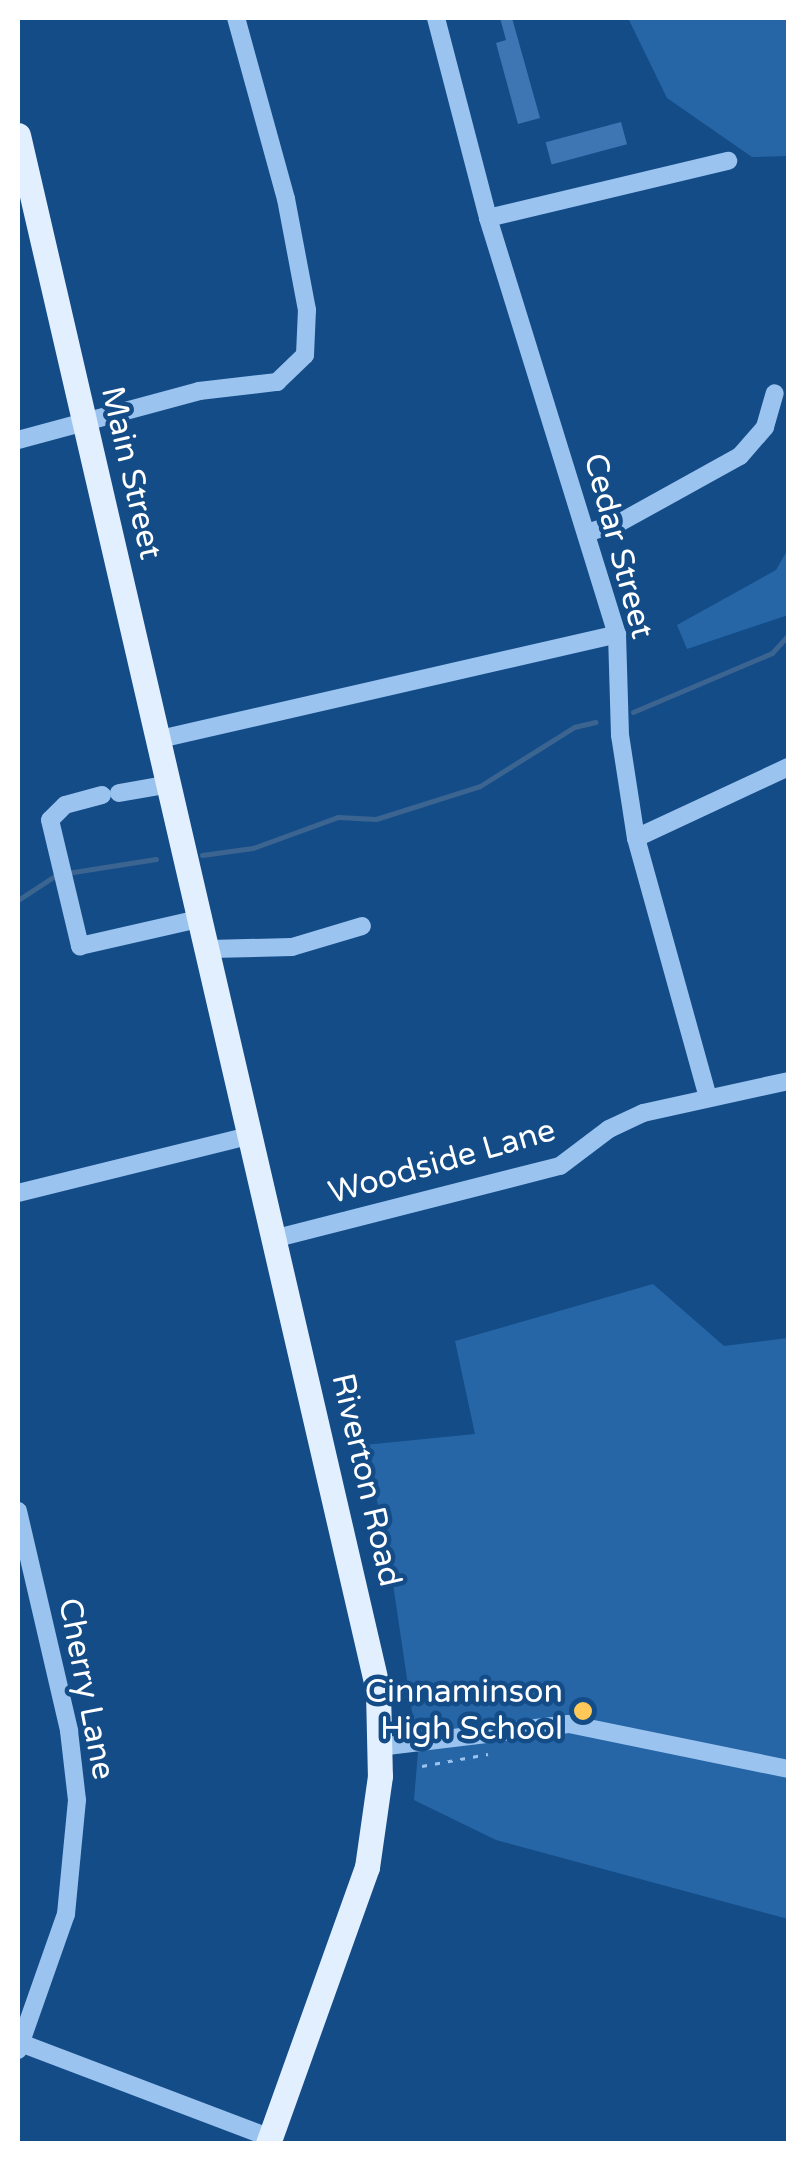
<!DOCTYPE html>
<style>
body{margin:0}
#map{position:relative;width:806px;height:2161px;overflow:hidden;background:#144c88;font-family:"Varela Round",sans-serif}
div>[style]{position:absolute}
.green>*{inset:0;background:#2666a7}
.stream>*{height:5px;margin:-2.5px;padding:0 2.5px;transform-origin:2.5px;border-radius:2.5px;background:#3b6490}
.building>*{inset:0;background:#3d76b2;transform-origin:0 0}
.path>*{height:2.5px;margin-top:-1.25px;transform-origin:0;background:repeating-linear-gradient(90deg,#9ac4ef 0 5px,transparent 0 13px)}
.minor>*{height:18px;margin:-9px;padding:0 9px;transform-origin:9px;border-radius:9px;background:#9ac4ef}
.major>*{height:25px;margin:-12.5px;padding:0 12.5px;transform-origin:12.5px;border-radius:12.5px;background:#e2efff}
.dots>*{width:28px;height:28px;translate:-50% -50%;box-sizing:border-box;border:5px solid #144c88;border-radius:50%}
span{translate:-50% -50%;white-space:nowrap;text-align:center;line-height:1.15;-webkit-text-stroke:9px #144c88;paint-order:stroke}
.street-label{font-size:32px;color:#fff}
.poi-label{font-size:32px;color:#fff}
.right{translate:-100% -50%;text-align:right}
.frame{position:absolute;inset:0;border:20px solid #fff;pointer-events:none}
</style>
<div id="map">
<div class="green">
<div style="clip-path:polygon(628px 18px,788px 18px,788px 156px,752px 157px,667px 98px)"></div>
<div style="clip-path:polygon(788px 549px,788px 615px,687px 649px,677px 625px,776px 570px)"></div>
<div style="clip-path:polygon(653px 1284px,724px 1346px,788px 1338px,788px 1919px,496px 1840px,414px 1800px,418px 1752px,387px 1544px,364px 1445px,475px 1434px,455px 1341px)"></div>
</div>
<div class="stream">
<div style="left:633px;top:712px;width:151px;rotate:-23deg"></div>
<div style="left:772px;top:653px;width:24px;rotate:-48deg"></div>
<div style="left:202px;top:855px;width:51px;rotate:-7.8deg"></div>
<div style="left:253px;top:848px;width:90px;rotate:-20deg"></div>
<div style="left:338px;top:817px;width:38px;rotate:3deg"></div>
<div style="left:376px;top:819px;width:109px;rotate:-17.6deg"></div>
<div style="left:480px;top:786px;width:111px;rotate:-32.1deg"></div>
<div style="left:574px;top:727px;width:22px;rotate:-13deg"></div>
<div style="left:67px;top:873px;width:90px;rotate:-8.9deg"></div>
<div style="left:18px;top:900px;width:45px;rotate:-33.3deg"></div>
</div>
<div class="building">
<div style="clip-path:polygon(500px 18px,512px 18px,540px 118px,518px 124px,496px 43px,506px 40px)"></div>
<div style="left:621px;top:122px;width:23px;height:78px;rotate:75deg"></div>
</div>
<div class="path">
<div style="left:422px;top:1766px;width:67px;rotate:-10.3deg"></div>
</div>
<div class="minor">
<div style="left:436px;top:18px;width:207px;rotate:75.4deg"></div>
<div style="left:488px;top:218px;width:436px;rotate:72.8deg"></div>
<div style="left:617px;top:634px;width:101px;rotate:88.3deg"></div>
<div style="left:620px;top:735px;width:104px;rotate:81.2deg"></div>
<div style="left:636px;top:838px;width:269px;rotate:74.5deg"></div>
<div style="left:488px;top:218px;width:247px;rotate:-13.4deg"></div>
<div style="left:18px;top:440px;width:188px;rotate:-15.1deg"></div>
<div style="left:199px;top:391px;width:79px;rotate:-6.6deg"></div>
<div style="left:277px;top:382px;width:39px;rotate:-44deg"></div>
<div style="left:305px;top:355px;width:45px;rotate:-87.5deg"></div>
<div style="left:307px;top:310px;width:113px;rotate:-100.7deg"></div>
<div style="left:286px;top:199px;width:188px;rotate:-105.4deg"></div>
<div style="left:586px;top:533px;width:34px;rotate:-17deg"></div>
<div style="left:619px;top:523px;width:138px;rotate:-29deg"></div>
<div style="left:740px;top:456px;width:38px;rotate:-49deg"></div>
<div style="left:765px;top:427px;width:35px;rotate:-74deg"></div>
<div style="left:160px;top:739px;width:469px;rotate:-12.9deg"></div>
<div style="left:119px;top:793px;width:53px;rotate:-9.8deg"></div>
<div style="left:102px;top:795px;width:38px;rotate:165deg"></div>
<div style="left:65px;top:805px;width:21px;rotate:135deg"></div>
<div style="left:50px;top:820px;width:130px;rotate:76.6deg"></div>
<div style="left:80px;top:946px;width:126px;rotate:-12.8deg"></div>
<div style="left:636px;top:838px;width:168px;rotate:-25deg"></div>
<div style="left:210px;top:949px;width:82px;rotate:-1.4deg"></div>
<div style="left:292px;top:947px;width:73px;rotate:-16.7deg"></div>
<div style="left:18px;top:1193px;width:242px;rotate:-13.9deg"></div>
<div style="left:277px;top:1238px;width:292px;rotate:-14.3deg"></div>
<div style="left:560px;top:1166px;width:61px;rotate:-37.1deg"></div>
<div style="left:609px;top:1129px;width:38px;rotate:-25deg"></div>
<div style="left:643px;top:1113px;width:148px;rotate:-12.4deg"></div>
<div style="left:18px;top:1511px;width:226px;rotate:76.9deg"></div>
<div style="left:69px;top:1731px;width:69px;rotate:83.4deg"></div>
<div style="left:77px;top:1800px;width:115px;rotate:95.5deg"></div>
<div style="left:66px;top:1914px;width:144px;rotate:109.4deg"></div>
<div style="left:379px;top:1747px;width:191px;rotate:-6.9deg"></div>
<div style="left:569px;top:1724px;width:224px;rotate:11.6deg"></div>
<div style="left:18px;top:2042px;width:271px;rotate:20.8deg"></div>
</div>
<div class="major">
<div style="left:18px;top:135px;width:1597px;rotate:76.97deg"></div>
<div style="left:378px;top:1691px;width:85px;rotate:88.7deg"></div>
<div style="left:380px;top:1776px;width:92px;rotate:98.1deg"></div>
<div style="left:367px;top:1867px;width:294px;rotate:109.7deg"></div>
</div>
<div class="dots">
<div style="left:583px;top:1711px;background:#ffc858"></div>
</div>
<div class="street-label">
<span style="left:131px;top:473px;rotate:77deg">Main Street</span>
<span style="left:618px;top:546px;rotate:75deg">Cedar Street</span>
<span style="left:442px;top:1162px;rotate:-16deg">Woodside Lane</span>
<span style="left:366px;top:1480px;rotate:77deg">Riverton Road</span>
<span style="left:86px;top:1689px;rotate:79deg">Cherry Lane</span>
</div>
<div class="poi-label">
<span class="right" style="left:563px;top:1711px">Cinnaminson<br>High School</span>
</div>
<div class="frame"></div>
</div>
